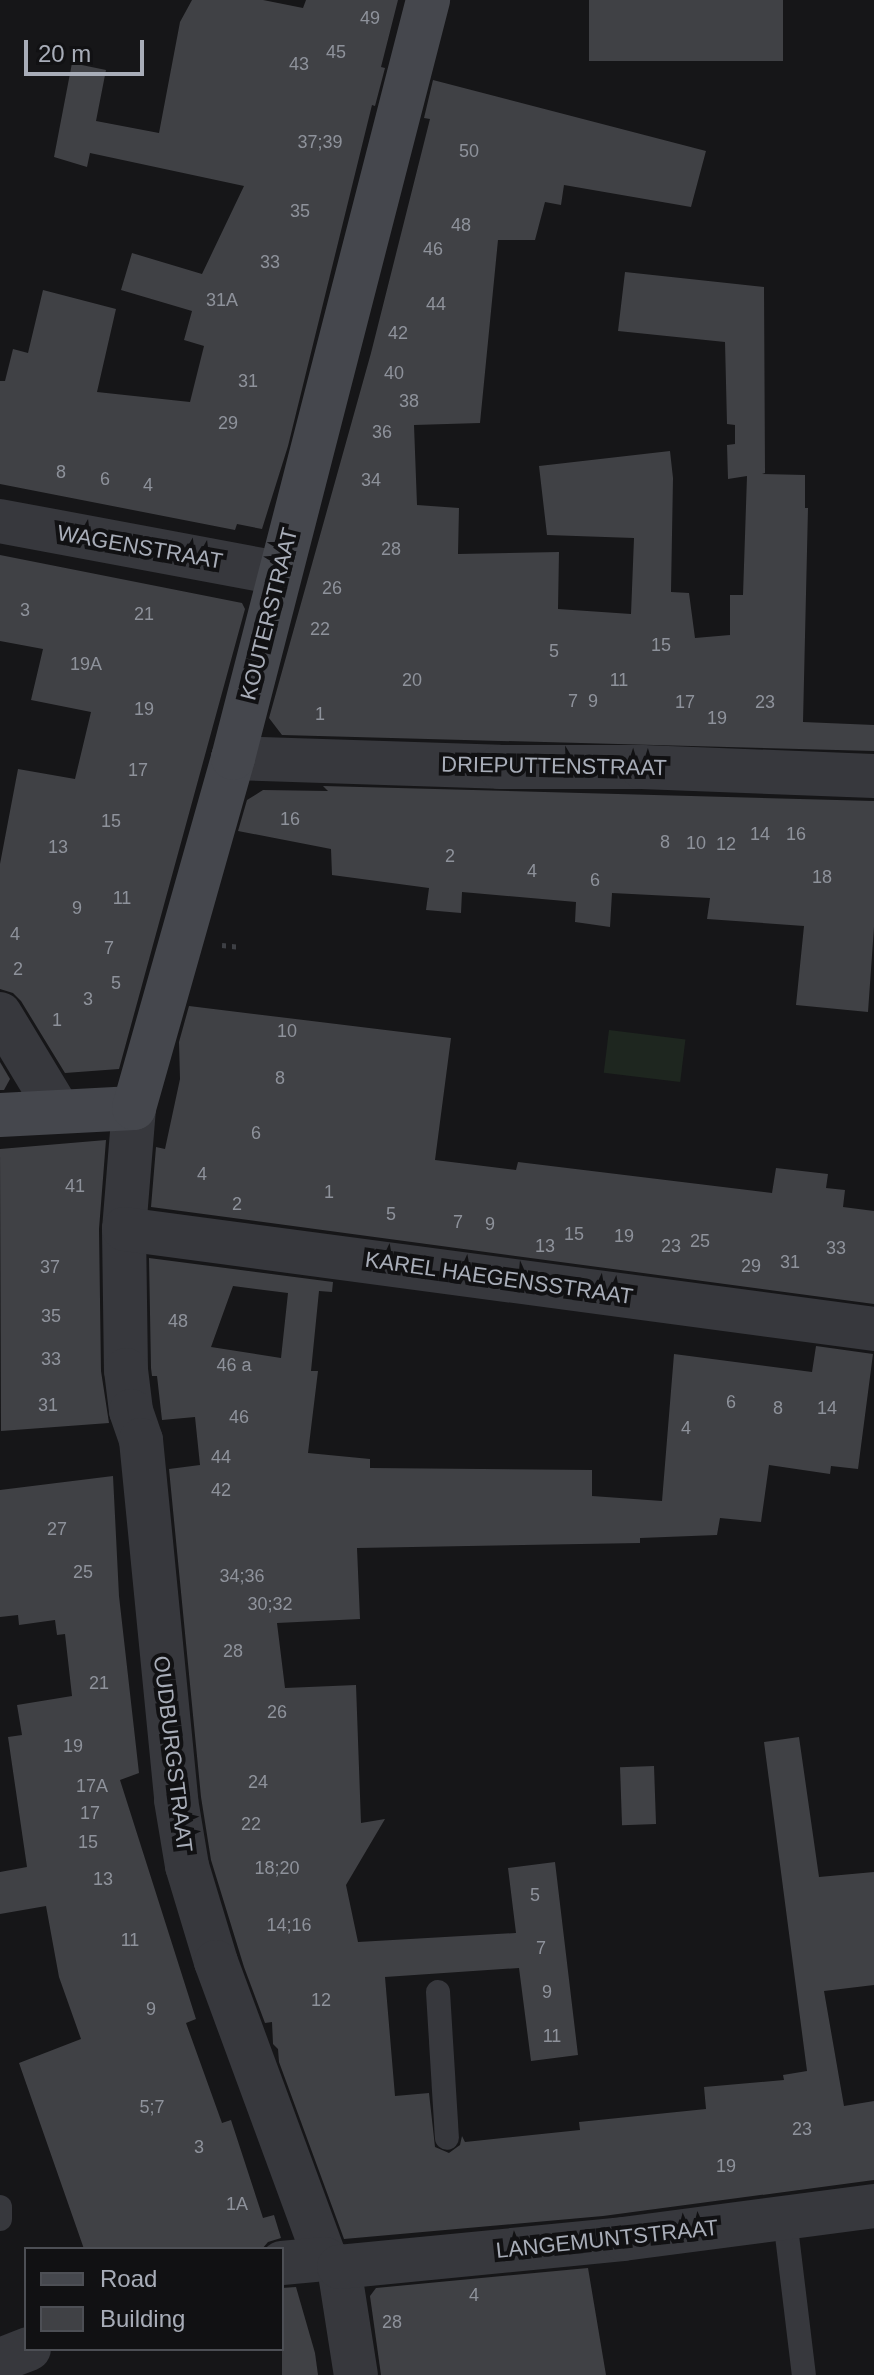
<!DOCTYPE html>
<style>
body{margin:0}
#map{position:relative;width:874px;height:2375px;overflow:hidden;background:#161618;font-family:Arial,sans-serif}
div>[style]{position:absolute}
.green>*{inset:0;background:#1e261f;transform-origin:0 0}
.building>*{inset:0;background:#404145;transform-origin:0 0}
.path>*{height:5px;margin-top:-2.5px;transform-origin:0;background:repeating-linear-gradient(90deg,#3d3f44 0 4px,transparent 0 10px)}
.lane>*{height:24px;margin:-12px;padding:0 12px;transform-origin:12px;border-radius:12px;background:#37383d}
.street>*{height:44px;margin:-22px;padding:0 22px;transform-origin:22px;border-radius:22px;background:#37383d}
.secondary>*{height:44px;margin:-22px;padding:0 22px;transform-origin:22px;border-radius:22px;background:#45474d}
span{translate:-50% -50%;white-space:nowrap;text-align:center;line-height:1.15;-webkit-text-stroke:8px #111113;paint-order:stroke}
.number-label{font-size:18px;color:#8e929b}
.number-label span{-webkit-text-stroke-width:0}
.street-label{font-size:22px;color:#a8adb8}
.legend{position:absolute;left:24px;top:2247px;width:260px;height:104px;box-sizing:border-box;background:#111113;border:2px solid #4d4f55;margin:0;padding:10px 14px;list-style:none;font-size:24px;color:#a8adb8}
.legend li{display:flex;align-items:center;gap:16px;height:40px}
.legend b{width:40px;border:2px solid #4d4f55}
.scale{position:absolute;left:24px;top:40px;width:120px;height:36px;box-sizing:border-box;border:4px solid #a8adb8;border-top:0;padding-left:10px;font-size:24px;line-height:28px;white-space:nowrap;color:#a8adb8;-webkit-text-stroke:6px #111113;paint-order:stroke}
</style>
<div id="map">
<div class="green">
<div style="left:609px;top:1030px;width:77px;height:43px;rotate:7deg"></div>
</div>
<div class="building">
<div style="clip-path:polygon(192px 0,263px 0,303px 8px,306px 0,398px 0,381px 67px,385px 68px,375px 106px,372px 105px,288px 446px,262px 529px,237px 524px,235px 530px,0 484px,0 381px,5px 381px,13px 349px,28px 353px,43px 290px,116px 309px,97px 392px,190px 402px,204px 346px,184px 340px,192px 311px,121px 290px,132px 253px,202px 274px,244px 186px,90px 153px,87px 167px,54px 157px,72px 63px,106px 70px,96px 121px,159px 133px,180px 22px)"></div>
<div style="left:589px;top:0;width:194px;height:61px"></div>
<div style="clip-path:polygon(433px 80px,706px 151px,691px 207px,564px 185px,561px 205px,545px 202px,535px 240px,498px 240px,480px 423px,414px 425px,417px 505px,459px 508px,458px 554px,559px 552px,558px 609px,631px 614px,634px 538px,547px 535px,539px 466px,670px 451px,673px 478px,671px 592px,689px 593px,695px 638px,730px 635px,730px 595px,743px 595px,747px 476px,728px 479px,727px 445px,735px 444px,735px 425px,727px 424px,725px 342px,618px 331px,625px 272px,764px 287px,765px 473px,762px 474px,805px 475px,805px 508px,808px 508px,803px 722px,874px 725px,874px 751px,282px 735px,269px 718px,371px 353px,430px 119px,424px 118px)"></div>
<div style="clip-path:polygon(0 555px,242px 603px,245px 609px,119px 1069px,65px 1073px,21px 1001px,13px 993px,0 989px,0 864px,18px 769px,75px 779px,91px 712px,31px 700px,43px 649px,0 641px)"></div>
<div style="clip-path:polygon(323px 786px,874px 801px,874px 927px,868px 1012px,796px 1005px,804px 926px,707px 919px,710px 898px,612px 893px,610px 927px,575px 922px,576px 902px,462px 892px,461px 913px,426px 910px,429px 888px,332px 875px,331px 849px,238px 831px,247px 800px,263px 790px,328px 791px)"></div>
<div style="clip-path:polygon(189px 1006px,451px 1038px,435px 1160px,516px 1170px,518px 1162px,772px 1193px,776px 1168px,828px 1174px,826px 1188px,845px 1190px,843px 1207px,874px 1211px,874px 1304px,151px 1207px,156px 1147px,165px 1149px,180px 1079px,179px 1042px)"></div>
<div style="clip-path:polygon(0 1062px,10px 1079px,4px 1090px,0 1090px)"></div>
<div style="clip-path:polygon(106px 1140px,99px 1229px,101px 1371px,109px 1423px,1px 1431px,0 1149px)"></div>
<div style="clip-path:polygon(evenodd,149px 1258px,333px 1282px,332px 1292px,319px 1291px,311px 1371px,318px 1371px,308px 1453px,370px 1459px,370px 1468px,592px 1470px,592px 1496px,662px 1501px,674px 1354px,812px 1372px,816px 1346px,873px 1354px,858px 1469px,831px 1466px,830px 1474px,769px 1465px,761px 1522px,720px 1518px,717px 1535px,640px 1538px,640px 1543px,357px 1548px,360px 1619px,277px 1623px,285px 1688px,356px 1685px,361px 1823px,385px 1819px,346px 1885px,358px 1942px,516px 1933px,508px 1868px,555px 1862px,578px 2055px,531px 2061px,519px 1968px,385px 1977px,395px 2096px,429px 2093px,435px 2147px,449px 2153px,460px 2145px,462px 2136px,465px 2142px,580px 2130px,579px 2122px,706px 2109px,704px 2087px,784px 2080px,783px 2075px,807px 2071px,764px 1742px,799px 1737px,819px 1877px,874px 1872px,874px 1985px,824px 1991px,844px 2106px,874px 2101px,874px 2180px,603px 2216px,344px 2239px,279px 2062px,278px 2049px,273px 2044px,272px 2022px,265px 2023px,244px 1967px,211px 1860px,201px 1797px,169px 1469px,200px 1465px,195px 1417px,162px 1420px,157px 1376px,152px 1376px,151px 1368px,149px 1258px,233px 1286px,288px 1293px,281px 1358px,211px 1347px,233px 1286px)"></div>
<div style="clip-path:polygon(113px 1476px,119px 1596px,139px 1773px,120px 1780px,196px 2019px,186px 2023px,222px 2123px,231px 2120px,263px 2218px,274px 2215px,281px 2238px,268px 2242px,262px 2249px,84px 2249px,19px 2063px,81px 2039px,59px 1977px,46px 1906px,0 1914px,0 1872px,27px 1867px,8px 1737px,22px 1735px,17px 1705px,72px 1696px,65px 1634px,57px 1635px,55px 1620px,19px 1625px,18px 1615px,0 1617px,0 1490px)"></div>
<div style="left:654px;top:1766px;width:58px;height:34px;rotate:88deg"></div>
<div style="clip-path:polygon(588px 2268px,606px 2375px,381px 2375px,370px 2296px,376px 2288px)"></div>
<div style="clip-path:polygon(296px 2287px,315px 2353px,318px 2375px,282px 2375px,282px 2288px)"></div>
</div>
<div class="path">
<div style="left:222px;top:945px;width:19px;rotate:6deg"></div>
</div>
<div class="lane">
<div style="left:438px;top:1992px;width:146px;rotate:86.5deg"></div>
<div style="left:0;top:2207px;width:12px;rotate:90deg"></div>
<div style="left:785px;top:2219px;width:157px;rotate:83.1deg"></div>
</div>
<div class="street">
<div style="left:0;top:521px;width:284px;rotate:10.6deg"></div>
<div style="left:233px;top:758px;width:266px;rotate:1.9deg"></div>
<div style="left:499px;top:767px;width:143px"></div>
<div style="left:642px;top:767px;width:232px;rotate:2.2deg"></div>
<div style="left:0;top:1014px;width:112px;rotate:58.9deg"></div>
<div style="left:134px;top:1108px;width:121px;rotate:94.7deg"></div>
<div style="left:124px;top:1229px;width:141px;rotate:89.2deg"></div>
<div style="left:126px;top:1370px;width:41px;rotate:83deg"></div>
<div style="left:131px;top:1411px;width:31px;rotate:71deg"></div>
<div style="left:141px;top:1440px;width:362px;rotate:84.4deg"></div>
<div style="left:176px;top:1800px;width:67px;rotate:80.5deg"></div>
<div style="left:187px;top:1866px;width:100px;rotate:73.2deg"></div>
<div style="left:216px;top:1962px;width:316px;rotate:69.8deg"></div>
<div style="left:124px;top:1229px;width:757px;rotate:7.59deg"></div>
<div style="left:325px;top:2259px;width:16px;rotate:30deg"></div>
<div style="left:339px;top:2267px;width:109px;rotate:81.1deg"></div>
<div style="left:282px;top:2263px;width:43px;rotate:-5.3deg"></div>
<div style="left:339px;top:2267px;width:285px;rotate:-5.6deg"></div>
<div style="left:623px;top:2239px;width:253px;rotate:-7.5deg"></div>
<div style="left:0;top:2360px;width:31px;rotate:-21deg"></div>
</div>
<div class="secondary">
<div style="left:0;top:1115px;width:134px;rotate:-3deg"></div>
<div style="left:134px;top:1108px;width:364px;rotate:-74.2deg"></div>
<div style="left:233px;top:758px;width:783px;rotate:-75.57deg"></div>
</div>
<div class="number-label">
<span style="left:370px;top:18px">49</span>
<span style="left:336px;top:52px">45</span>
<span style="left:299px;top:64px">43</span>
<span style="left:320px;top:142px">37;39</span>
<span style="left:469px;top:151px">50</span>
<span style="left:300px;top:211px">35</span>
<span style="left:461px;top:225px">48</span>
<span style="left:433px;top:249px">46</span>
<span style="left:270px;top:262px">33</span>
<span style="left:222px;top:300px">31A</span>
<span style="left:436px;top:304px">44</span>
<span style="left:398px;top:333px">42</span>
<span style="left:394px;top:373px">40</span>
<span style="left:248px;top:381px">31</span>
<span style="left:409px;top:401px">38</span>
<span style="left:228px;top:423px">29</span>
<span style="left:382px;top:432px">36</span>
<span style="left:61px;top:472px">8</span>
<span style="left:105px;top:479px">6</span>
<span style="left:371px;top:480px">34</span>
<span style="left:148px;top:485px">4</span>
<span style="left:391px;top:549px">28</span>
<span style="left:332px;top:588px">26</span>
<span style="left:25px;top:610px">3</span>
<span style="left:144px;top:614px">21</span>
<span style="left:320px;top:629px">22</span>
<span style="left:661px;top:645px">15</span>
<span style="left:554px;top:651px">5</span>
<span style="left:86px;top:664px">19A</span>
<span style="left:412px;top:680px">20</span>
<span style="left:619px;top:680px">11</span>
<span style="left:573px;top:701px">7</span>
<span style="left:593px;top:701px">9</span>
<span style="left:685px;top:702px">17</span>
<span style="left:765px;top:702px">23</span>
<span style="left:144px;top:709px">19</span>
<span style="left:320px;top:714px">1</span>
<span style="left:717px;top:718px">19</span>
<span style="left:138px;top:770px">17</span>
<span style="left:290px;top:819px">16</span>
<span style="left:111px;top:821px">15</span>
<span style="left:760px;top:834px">14</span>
<span style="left:796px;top:834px">16</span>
<span style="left:665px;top:842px">8</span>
<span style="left:696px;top:843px">10</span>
<span style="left:726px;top:844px">12</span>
<span style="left:58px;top:847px">13</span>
<span style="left:450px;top:856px">2</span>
<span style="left:532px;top:871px">4</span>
<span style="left:822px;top:877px">18</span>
<span style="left:595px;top:880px">6</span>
<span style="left:122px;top:898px">11</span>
<span style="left:77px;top:908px">9</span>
<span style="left:15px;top:934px">4</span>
<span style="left:109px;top:948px">7</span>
<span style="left:18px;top:969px">2</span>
<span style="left:116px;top:983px">5</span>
<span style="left:88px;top:999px">3</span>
<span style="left:57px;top:1020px">1</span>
<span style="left:287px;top:1031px">10</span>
<span style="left:280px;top:1078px">8</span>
<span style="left:256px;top:1133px">6</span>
<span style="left:202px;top:1174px">4</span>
<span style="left:75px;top:1186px">41</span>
<span style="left:329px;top:1192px">1</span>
<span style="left:237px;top:1204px">2</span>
<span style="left:391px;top:1214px">5</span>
<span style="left:458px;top:1222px">7</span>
<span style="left:490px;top:1224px">9</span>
<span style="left:574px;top:1234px">15</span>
<span style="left:624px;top:1236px">19</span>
<span style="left:700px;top:1241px">25</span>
<span style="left:545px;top:1246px">13</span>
<span style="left:671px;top:1246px">23</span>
<span style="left:836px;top:1248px">33</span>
<span style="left:790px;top:1262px">31</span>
<span style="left:751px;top:1266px">29</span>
<span style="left:50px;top:1267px">37</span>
<span style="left:51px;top:1316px">35</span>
<span style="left:178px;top:1321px">48</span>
<span style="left:51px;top:1359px">33</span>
<span style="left:234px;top:1365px">46 a</span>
<span style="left:731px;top:1402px">6</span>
<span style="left:48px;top:1405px">31</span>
<span style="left:778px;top:1408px">8</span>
<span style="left:827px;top:1408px">14</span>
<span style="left:239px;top:1417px">46</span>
<span style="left:686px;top:1428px">4</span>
<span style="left:221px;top:1457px">44</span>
<span style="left:221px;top:1490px">42</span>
<span style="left:57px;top:1529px">27</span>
<span style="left:83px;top:1572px">25</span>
<span style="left:242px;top:1576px">34;36</span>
<span style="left:270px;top:1604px">30;32</span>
<span style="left:233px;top:1651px">28</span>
<span style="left:99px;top:1683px">21</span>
<span style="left:277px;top:1712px">26</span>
<span style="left:73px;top:1746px">19</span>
<span style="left:258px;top:1782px">24</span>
<span style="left:92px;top:1786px">17A</span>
<span style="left:90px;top:1813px">17</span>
<span style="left:251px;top:1824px">22</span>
<span style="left:88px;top:1842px">15</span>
<span style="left:277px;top:1868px">18;20</span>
<span style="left:103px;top:1879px">13</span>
<span style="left:535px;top:1895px">5</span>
<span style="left:289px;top:1925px">14;16</span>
<span style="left:130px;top:1940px">11</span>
<span style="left:541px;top:1948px">7</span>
<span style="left:547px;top:1992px">9</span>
<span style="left:321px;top:2000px">12</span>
<span style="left:151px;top:2009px">9</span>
<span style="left:552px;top:2036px">11</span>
<span style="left:152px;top:2107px">5;7</span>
<span style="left:802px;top:2129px">23</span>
<span style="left:199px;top:2147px">3</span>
<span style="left:726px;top:2166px">19</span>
<span style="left:237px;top:2204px">1A</span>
<span style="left:474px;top:2295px">4</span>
<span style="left:392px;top:2322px">28</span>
</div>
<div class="street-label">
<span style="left:140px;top:547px;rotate:10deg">WAGENSTRAAT</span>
<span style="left:269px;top:614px;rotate:-76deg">KOUTERSTRAAT</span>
<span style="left:554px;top:766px;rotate:1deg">DRIEPUTTENSTRAAT</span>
<span style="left:499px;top:1278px;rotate:8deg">KAREL HAEGENSSTRAAT</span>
<span style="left:173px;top:1754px;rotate:83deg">OUDBURGSTRAAT</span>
<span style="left:607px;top:2239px;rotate:-6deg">LANGEMUNTSTRAAT</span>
</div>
<ul class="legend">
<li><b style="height:10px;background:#45474d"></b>Road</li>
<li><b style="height:22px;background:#404145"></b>Building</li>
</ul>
<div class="scale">20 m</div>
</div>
